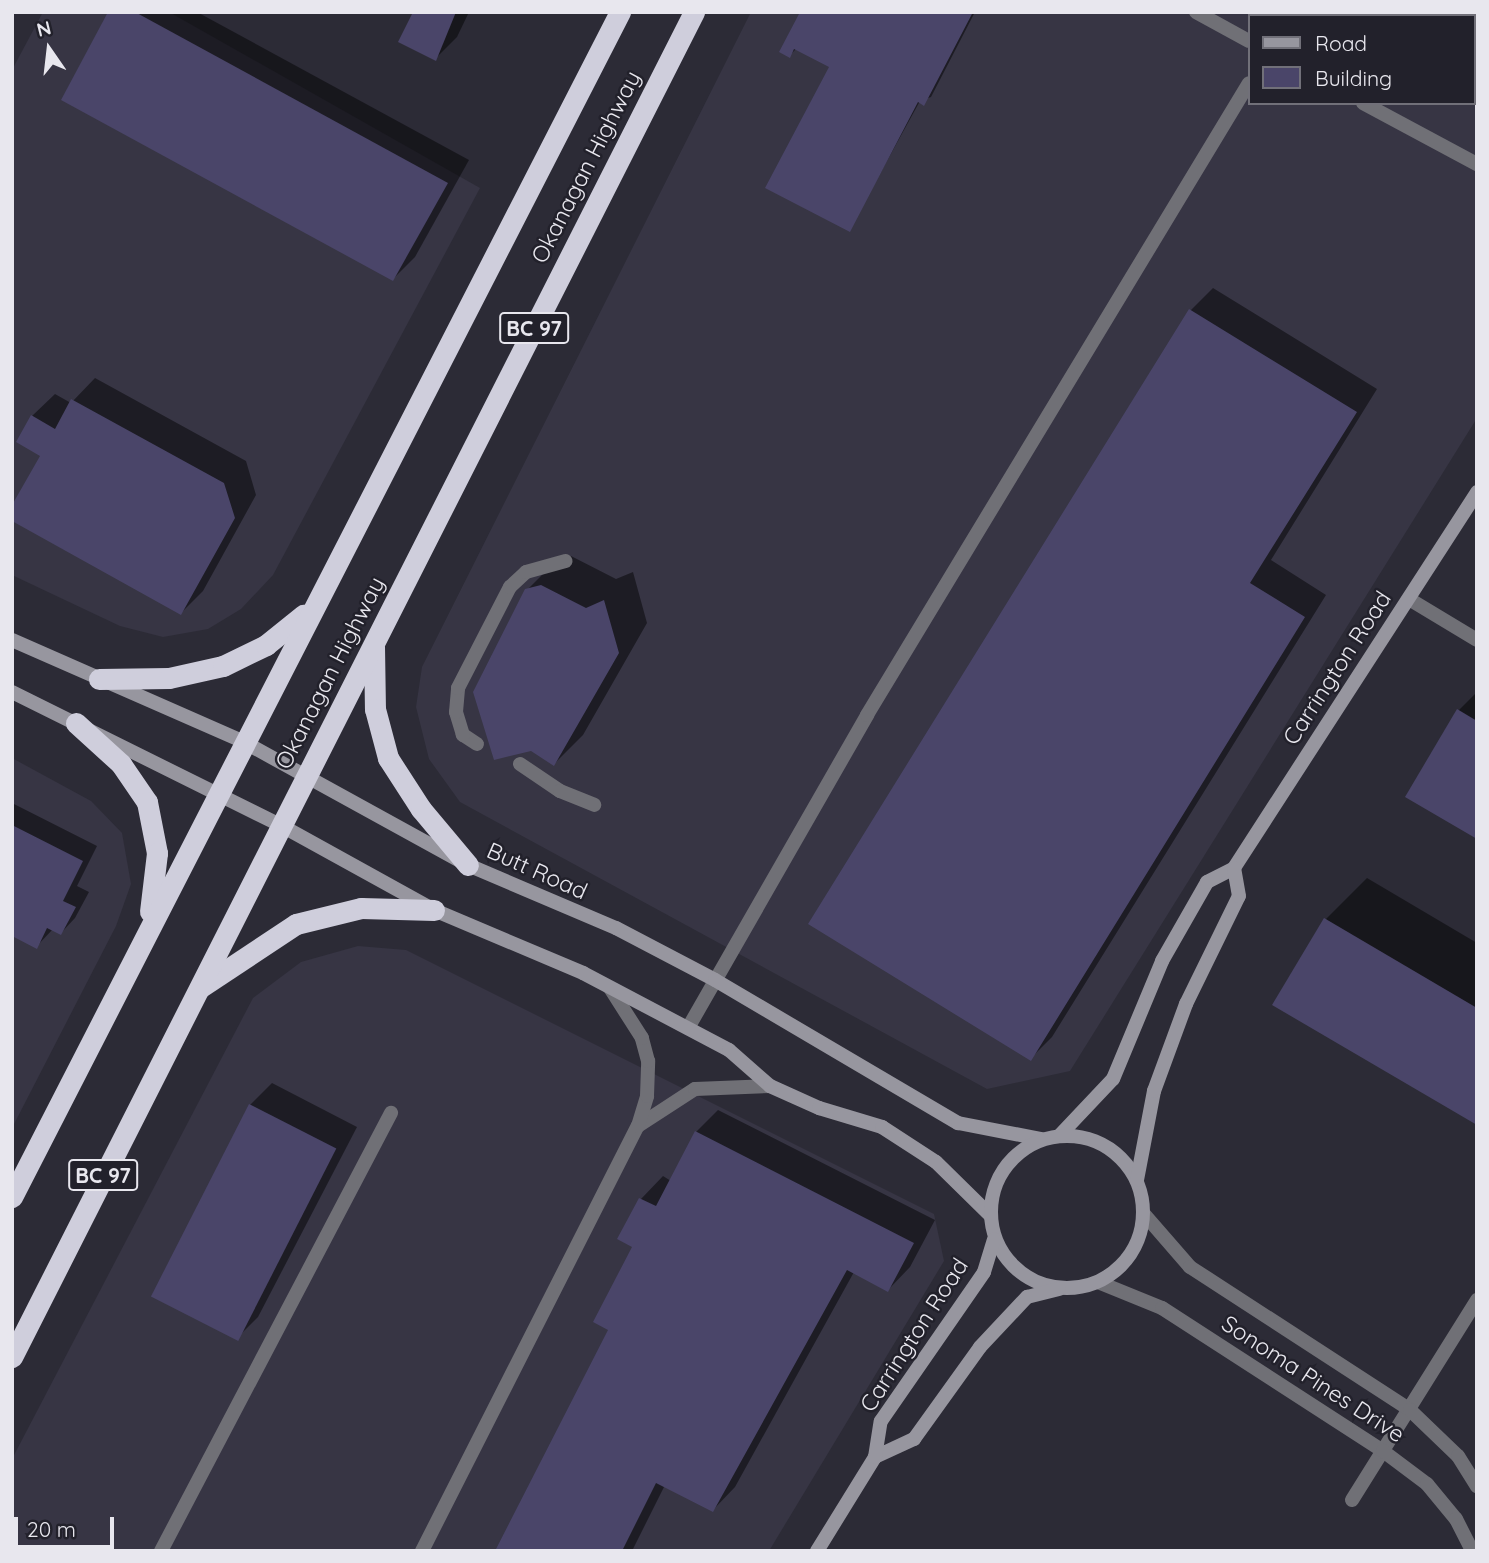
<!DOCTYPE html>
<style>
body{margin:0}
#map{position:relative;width:1489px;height:1563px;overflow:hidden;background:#2c2b36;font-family:Quicksand,sans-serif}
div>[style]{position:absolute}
.built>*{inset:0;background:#373544}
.shadow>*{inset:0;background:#0007}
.building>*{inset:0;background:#4a4569;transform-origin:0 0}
.lane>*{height:14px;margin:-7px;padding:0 7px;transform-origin:7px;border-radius:7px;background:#707076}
.street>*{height:14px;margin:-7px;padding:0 7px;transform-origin:7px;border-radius:7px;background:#707076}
.secondary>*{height:14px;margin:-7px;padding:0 7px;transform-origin:7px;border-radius:7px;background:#97969f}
.secondary>.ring{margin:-7px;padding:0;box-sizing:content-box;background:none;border:14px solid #97969f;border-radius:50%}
.highway>*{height:21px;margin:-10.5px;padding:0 10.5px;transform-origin:10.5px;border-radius:10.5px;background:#cfcedc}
span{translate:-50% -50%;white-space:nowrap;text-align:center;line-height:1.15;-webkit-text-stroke:5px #22212b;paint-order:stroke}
.shield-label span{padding:2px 5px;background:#22212b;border:2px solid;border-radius:5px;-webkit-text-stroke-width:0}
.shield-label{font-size:21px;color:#e8e7ee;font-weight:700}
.street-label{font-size:23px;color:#e8e7ee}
.frame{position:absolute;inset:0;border:14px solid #e8e7ee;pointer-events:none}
.legend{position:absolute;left:1248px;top:14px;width:228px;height:91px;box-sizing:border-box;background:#22212b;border:2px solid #717079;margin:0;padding:9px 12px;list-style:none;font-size:21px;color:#e8e7ee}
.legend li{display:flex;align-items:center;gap:14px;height:35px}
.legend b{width:35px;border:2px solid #717079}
.north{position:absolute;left:14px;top:14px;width:70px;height:70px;-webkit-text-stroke:5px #22212b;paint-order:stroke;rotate:346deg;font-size:19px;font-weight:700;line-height:28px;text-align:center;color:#e8e7ee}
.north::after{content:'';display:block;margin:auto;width:24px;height:32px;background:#e8e7ee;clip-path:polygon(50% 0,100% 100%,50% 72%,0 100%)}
.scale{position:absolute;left:14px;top:1517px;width:100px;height:32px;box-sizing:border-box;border:4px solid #e8e7ee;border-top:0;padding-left:9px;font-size:21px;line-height:24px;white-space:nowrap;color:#e8e7ee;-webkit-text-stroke:5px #22212b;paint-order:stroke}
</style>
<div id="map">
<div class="built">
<div style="clip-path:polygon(43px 12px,169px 12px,480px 188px,273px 575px,241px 609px,208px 629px,163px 637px,120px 626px,12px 575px,12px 70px)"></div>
<div style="clip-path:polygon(evenodd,751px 12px,1477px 12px,1477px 418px,1070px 1071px,987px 1089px,460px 802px,429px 759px,416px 707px,422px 667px,751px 12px,1249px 16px,1473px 16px,1473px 103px,1249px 103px,1249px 16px)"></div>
<div style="clip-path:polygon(12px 758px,91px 801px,122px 833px,131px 884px,116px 926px,12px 1128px)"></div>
<div style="clip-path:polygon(358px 946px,406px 950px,934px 1214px,944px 1261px,769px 1551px,12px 1551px,12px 1459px,253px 998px,301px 962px)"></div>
</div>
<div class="shadow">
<div style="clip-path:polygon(110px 12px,197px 12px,469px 160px,415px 257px,393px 279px)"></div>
<div style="clip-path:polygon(415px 12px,469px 12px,457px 37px,435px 59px)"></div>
<div style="clip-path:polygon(802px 12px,975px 12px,931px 97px,920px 101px,849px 230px,831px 66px,797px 48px,789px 56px)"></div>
<div style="clip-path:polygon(1213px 288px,1377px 389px,1271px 560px,1326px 595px,1052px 1037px,1030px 1059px,1191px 310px)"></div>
<div style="clip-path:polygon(95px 378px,246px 461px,256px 495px,203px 591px,181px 613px,42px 455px,32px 416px,55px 394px,71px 403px)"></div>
<div style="clip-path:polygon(571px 556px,616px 579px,633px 572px,647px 623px,583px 735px,554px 764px,527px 590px,557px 560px)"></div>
<div style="clip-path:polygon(1477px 692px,1477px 837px,1458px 711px)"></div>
<div style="clip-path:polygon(12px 803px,97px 846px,77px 886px,89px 892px,75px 918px,61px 933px,53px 929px,36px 947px,12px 934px)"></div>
<div style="clip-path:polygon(1367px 878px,1477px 943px,1477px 1123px,1326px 919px)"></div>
<div style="clip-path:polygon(272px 1083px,357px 1127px,258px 1317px,236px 1339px,250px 1105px)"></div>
<div style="clip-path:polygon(718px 1110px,935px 1220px,910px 1267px,888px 1290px,854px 1272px,735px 1487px,713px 1510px,665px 1485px,632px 1551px,497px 1551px,611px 1329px,634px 1247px,620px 1239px,641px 1199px,663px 1176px,671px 1181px,696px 1132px)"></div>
</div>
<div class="building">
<div style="clip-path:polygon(108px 12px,135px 12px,448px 183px,393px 281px,61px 100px)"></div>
<div style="clip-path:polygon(413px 12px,456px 12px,436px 61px,398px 42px)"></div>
<div style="clip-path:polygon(800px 12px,973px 12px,924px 106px,918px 102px,850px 232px,765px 188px,829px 67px,794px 49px,790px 58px,779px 52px)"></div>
<div style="clip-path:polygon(1189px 309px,1357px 412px,1250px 583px,1305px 617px,1031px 1061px,808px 924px)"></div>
<div style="clip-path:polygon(71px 399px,224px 483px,235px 518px,181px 615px,12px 521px,12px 505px,40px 456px,16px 442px,31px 415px,55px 429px)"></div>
<div style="clip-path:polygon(541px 585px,586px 608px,604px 600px,619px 653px,554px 766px,531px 751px,494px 760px,473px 692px,525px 589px)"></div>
<div style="clip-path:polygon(1457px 709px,1477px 721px,1477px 839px,1405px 797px)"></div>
<div style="clip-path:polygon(12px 825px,83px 861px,63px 901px,76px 907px,61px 935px,47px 928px,37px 949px,12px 936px)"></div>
<div style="clip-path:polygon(1324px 918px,1477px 1008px,1477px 1125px,1272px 1005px)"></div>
<div style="left:249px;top:1104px;width:98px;height:216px;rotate:27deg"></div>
<div style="clip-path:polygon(695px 1131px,914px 1243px,888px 1292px,847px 1270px,713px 1512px,656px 1483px,622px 1551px,495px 1551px,608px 1330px,593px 1322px,632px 1247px,617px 1239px,639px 1198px,656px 1206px)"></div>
</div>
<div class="lane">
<div style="left:1196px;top:12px;width:60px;rotate:28.7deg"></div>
<div style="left:1363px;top:103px;width:129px;rotate:28.2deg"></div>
<div style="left:1409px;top:599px;width:79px;rotate:31.1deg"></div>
<div style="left:477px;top:744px;width:17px;rotate:-147deg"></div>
<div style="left:463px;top:735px;width:24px;rotate:-107deg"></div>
<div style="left:456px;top:712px;width:24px;rotate:-85deg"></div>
<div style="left:458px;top:688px;width:114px;rotate:-62.8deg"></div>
<div style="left:510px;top:587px;width:22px;rotate:-43deg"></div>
<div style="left:526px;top:572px;width:41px;rotate:-15.4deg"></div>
<div style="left:520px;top:764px;width:48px;rotate:34deg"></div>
<div style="left:560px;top:791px;width:37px;rotate:22deg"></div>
<div style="left:688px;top:1028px;width:361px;rotate:-60.2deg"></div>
<div style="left:867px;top:715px;width:738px;rotate:-58.85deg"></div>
<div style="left:638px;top:1126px;width:68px;rotate:-33deg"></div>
<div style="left:695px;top:1089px;width:75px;rotate:-2.3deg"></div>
<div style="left:1352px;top:1500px;width:236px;rotate:-58deg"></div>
<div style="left:161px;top:1551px;width:495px;rotate:-62.3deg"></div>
<div style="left:422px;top:1551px;width:477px;rotate:-63.1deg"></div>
<div style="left:638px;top:1126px;width:31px;rotate:-73deg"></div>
<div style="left:647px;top:1096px;width:35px;rotate:-88deg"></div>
<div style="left:648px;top:1061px;width:24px;rotate:-105deg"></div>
<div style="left:642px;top:1038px;width:59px;rotate:-122.6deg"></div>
</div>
<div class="street">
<div style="left:1144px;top:1214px;width:70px;rotate:49deg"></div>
<div style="left:1190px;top:1267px;width:262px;rotate:33deg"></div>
<div style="left:1410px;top:1410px;width:66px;rotate:43.8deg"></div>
<div style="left:1458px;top:1456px;width:36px;rotate:58deg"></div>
<div style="left:1098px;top:1282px;width:69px;rotate:22.1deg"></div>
<div style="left:1162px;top:1308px;width:263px;rotate:32.9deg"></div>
<div style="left:1383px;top:1451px;width:55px;rotate:36.9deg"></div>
<div style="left:1427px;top:1484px;width:45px;rotate:50.4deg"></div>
<div style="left:1456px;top:1519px;width:36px;rotate:63deg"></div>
</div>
<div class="secondary">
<div style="left:12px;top:640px;width:251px;rotate:23.7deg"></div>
<div style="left:242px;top:741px;width:258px;rotate:28.8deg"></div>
<div style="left:468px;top:865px;width:161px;rotate:23.1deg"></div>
<div style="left:616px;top:928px;width:112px;rotate:27.7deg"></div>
<div style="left:715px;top:980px;width:282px;rotate:30.5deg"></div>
<div style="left:958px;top:1123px;width:85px;rotate:10.9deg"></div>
<div style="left:12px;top:692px;width:301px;rotate:26.4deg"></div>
<div style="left:282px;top:826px;width:174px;rotate:28.9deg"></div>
<div style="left:434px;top:910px;width:162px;rotate:22.9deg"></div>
<div style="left:583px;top:973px;width:165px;rotate:27.8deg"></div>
<div style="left:729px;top:1050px;width:55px;rotate:41.3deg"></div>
<div style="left:770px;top:1086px;width:54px;rotate:24.2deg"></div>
<div style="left:819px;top:1108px;width:66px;rotate:16.8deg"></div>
<div style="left:882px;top:1127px;width:64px;rotate:32.9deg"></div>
<div style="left:936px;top:1162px;width:76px;rotate:44.5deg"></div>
<div style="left:1060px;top:1135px;width:77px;rotate:-46.6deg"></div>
<div style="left:1113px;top:1079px;width:128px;rotate:-67.4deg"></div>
<div style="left:1162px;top:961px;width:91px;rotate:-60.3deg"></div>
<div style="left:1207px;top:882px;width:30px;rotate:-27deg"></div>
<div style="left:1234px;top:868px;width:448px;rotate:-57.1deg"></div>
<div class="ring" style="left:991px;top:1136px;width:138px;height:138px"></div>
<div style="left:1137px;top:1180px;width:91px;rotate:-79.2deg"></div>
<div style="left:1154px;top:1091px;width:93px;rotate:-69.8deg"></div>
<div style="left:1186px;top:1004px;width:120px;rotate:-63.9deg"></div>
<div style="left:1239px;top:896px;width:28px;rotate:-100deg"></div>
<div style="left:875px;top:1457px;width:43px;rotate:-24.8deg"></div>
<div style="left:914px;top:1439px;width:113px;rotate:-54.3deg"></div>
<div style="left:980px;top:1347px;width:69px;rotate:-46.8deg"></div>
<div style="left:1027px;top:1297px;width:33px;rotate:-14deg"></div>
<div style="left:817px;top:1551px;width:110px;rotate:-58.3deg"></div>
<div style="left:875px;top:1457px;width:36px;rotate:-81deg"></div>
<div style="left:881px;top:1421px;width:181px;rotate:-55.3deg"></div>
<div style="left:984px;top:1272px;width:34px;rotate:-73deg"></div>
</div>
<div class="highway">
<div style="left:374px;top:647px;width:62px;rotate:89.1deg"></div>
<div style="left:375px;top:709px;width:51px;rotate:75.1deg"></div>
<div style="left:388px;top:758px;width:61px;rotate:57.1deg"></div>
<div style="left:421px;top:809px;width:73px;rotate:50deg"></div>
<div style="left:99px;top:679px;width:70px;rotate:-0.8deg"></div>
<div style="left:169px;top:678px;width:55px;rotate:-12.5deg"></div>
<div style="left:223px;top:666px;width:48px;rotate:-26deg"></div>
<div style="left:266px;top:645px;width:48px;rotate:-39deg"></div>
<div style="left:76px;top:723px;width:61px;rotate:42.3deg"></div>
<div style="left:121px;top:764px;width:46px;rotate:55.6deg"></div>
<div style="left:147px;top:802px;width:52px;rotate:78.9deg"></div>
<div style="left:157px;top:853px;width:59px;rotate:96.8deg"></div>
<div style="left:201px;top:987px;width:114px;rotate:-33.6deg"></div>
<div style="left:296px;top:924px;width:67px;rotate:-13.8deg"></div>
<div style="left:361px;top:908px;width:73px;rotate:1.6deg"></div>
<div style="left:12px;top:1197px;width:1332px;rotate:-62.84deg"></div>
<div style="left:12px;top:1357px;width:1508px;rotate:-63.11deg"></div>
</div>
<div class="shield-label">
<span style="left:534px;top:328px">BC 97</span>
<span style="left:103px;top:1175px">BC 97</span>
</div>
<div class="street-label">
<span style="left:586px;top:167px;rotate:-63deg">Okanagan Highway</span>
<span style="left:1337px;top:668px;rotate:-57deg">Carrington Road</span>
<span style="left:330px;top:673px;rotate:-63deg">Okanagan Highway</span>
<span style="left:537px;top:871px;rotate:24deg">Butt Road</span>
<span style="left:914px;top:1335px;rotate:-57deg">Carrington Road</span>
<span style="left:1313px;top:1379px;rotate:33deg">Sonoma Pines Drive</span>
</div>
<div class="frame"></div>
<ul class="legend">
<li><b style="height:9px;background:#97969f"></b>Road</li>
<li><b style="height:19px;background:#4a4569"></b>Building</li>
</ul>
<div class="north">N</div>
<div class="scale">20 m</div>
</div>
